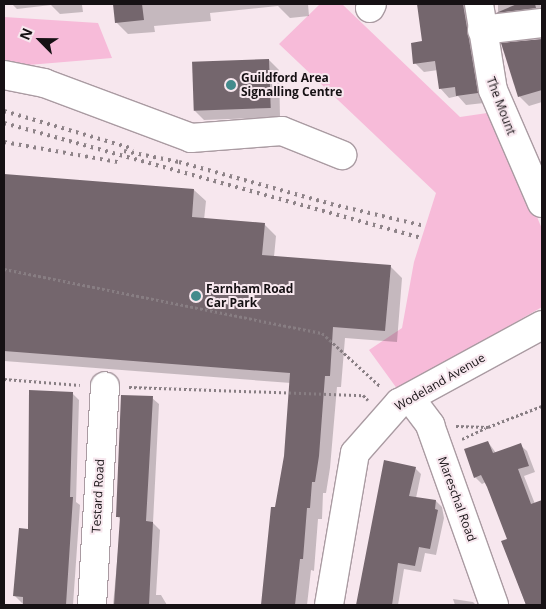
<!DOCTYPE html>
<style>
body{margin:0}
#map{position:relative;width:546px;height:609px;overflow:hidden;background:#f7e7ee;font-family:"Open Sans",sans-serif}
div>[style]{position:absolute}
.green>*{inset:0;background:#f7bbd9}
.shadow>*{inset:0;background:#0003}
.building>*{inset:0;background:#74666d;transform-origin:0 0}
.path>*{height:3px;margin-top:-1.5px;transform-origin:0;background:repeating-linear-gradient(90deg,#887e83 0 2.5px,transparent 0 5px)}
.roads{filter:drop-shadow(1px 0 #aa9ba2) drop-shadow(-1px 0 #aa9ba2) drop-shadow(0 1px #aa9ba2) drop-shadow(0 -1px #aa9ba2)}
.minor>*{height:28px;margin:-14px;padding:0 14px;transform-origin:14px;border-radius:14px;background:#fff}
.rail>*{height:4px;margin-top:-2px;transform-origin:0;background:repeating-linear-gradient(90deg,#8e8388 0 2.5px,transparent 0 7.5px)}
.dots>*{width:14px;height:14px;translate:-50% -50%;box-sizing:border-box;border:2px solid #f7e7ee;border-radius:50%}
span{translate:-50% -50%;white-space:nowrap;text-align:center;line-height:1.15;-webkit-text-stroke:4px #f7e7ee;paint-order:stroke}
.poi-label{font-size:12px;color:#161114;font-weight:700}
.left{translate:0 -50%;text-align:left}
.street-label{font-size:12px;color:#161114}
.frame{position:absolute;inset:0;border:5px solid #161114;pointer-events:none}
.north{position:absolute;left:15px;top:15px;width:50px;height:50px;-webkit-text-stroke:4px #f7e7ee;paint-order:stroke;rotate:293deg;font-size:14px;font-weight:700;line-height:20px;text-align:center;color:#161114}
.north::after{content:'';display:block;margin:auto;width:18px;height:22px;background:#161114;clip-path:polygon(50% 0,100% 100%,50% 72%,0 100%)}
</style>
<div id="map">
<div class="green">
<div style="clip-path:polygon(320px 4px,342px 4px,460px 117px,494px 112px,542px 229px,542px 307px,398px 390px,369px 350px,402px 328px,414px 262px,436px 193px,279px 44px)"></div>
<div style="clip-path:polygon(4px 17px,98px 23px,112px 58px,4px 67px)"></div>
</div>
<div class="shadow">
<div style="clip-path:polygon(12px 4px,96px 4px,82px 5px,83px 12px,60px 14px,51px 5px,17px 9px)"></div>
<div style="clip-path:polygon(115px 4px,308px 4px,309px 16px,290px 18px,278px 6px,210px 13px,211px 21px,154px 26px,155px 32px,128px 34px,116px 22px)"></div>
<div style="clip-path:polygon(418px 4px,470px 4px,484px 103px,466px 105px,458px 96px,449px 98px,440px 88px,438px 70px,424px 72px,415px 63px,424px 42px)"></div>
<div style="clip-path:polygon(498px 4px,540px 4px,542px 11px,507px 21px,498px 12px)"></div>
<div style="clip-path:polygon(542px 40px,542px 102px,529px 106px,520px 97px,503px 45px)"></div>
<div style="clip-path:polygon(269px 60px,279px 70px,280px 117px,204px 120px,194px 110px)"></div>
<div style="clip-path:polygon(4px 175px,194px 190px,206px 201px,204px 220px,264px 224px,276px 236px,274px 257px,390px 266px,402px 278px,397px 342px,345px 338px,341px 387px,337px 387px,330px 468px,326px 493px,323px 493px,322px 519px,318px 519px,314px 571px,311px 570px,307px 605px,262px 605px,272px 508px,276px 508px,285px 456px,291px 383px,4px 361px)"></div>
<div style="clip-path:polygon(72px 393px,79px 400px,76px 502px,80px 505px,73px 605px,24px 605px,15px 596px,29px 530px)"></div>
<div style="clip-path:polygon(152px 398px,159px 404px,153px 523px,160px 530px,156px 595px,161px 595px,167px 605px,113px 605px,121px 520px,117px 516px)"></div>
<div style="clip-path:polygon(488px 442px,496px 453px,520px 445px,527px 451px,535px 472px,524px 476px,535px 504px,542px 501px,542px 605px,526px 605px,503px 542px,508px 539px,486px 482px,482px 484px,475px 477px)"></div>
<div style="clip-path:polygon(385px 461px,415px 468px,421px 474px,416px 498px,436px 501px,442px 507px,444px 518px,436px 555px,425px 553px,421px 572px,404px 569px,398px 605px,354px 605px,357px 605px)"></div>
<div style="clip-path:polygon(453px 599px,473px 602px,476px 605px,455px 605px)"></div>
</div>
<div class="building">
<div style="clip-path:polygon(113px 4px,142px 4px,144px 20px,115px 23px)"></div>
<div style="clip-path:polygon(417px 4px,463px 4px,478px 93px,456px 96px,455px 87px,439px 89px,435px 61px,413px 64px,411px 43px,422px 41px)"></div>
<div style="clip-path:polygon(517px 4px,535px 4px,536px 8px,496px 13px)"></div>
<div style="clip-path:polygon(542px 39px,542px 90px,518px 97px,501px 43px)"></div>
<div style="left:269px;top:59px;width:49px;height:77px;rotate:88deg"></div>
<div style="clip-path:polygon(4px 174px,194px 189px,192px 217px,265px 223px,262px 255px,391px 265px,385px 331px,333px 327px,330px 376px,325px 376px,319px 456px,315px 482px,312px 482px,310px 508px,307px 508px,303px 559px,300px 559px,295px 605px,261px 605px,271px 507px,275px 507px,284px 456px,290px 373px,4px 351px)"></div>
<div style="clip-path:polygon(29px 390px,73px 392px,70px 497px,73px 497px,66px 605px,23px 605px,23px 597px,13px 596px,19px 528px,28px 529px)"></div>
<div style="clip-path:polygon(121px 395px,153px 396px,146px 521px,153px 522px,149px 605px,114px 605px,120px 517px,116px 517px)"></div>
<div style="clip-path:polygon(488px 441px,493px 453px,521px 443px,529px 466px,518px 469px,531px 504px,542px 500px,542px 605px,526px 605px,501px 541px,507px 539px,487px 487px,481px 475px,474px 478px,464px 449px)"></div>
<div style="clip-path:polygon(384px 460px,416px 467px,409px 496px,436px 500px,435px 509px,438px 510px,430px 549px,419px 547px,415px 566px,398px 563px,392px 605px,356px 605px)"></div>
</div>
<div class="path">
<div style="left:4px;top:269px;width:324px;rotate:11.4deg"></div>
<div style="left:322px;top:333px;width:79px;rotate:42.4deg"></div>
<div style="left:4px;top:379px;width:76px;rotate:4.5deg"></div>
<div style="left:129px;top:387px;width:234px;rotate:2deg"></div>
<div style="left:363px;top:395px;width:7px;rotate:45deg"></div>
<div style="left:456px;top:426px;width:32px;rotate:2deg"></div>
<div style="left:488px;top:427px;width:58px;rotate:-21.3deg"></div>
<div style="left:462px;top:439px;width:26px;rotate:-25deg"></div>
</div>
<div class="roads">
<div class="minor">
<div style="left:479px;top:4px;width:87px;rotate:80.8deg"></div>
<div style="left:493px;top:90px;width:123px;rotate:66.6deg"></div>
<div style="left:370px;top:8px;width:4px;rotate:-63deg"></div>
<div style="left:482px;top:30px;width:60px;rotate:-6.7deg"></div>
<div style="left:4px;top:75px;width:41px;rotate:11.3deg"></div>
<div style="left:44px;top:83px;width:157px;rotate:20.5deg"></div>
<div style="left:191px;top:138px;width:91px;rotate:-4.4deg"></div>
<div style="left:282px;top:131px;width:65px;rotate:21.8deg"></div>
<div style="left:410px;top:398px;width:34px;rotate:53deg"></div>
<div style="left:430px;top:425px;width:191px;rotate:70.4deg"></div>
<div style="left:92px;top:605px;width:219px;rotate:-86.6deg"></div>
<div style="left:329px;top:605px;width:154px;rotate:-80.3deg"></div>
<div style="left:355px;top:453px;width:67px;rotate:-48.7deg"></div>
<div style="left:399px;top:403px;width:163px;rotate:-28.6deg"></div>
</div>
</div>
<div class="rail">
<div style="left:4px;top:111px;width:135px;rotate:16.3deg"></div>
<div style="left:4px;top:123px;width:433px;rotate:15.4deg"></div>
<div style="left:4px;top:142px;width:116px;rotate:10deg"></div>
<div style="left:124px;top:151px;width:56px;rotate:11.3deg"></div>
<div style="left:179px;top:162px;width:158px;rotate:15.4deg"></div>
<div style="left:331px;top:204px;width:97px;rotate:13.2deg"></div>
</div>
<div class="dots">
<div style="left:231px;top:85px;background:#438b8c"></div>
<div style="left:196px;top:296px;background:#438b8c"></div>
</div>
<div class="poi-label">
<span class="left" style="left:241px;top:85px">Guildford Area<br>Signalling Centre</span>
<span class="left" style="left:206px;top:296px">Farnham Road<br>Car Park</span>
</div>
<div class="street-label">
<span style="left:501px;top:106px;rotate:69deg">The Mount</span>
<span style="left:440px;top:382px;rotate:-30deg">Wodeland Avenue</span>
<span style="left:98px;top:496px;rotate:-87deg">Testard Road</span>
<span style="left:457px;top:499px;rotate:70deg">Mareschal Road</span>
</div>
<div class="frame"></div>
<div class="north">N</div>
</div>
